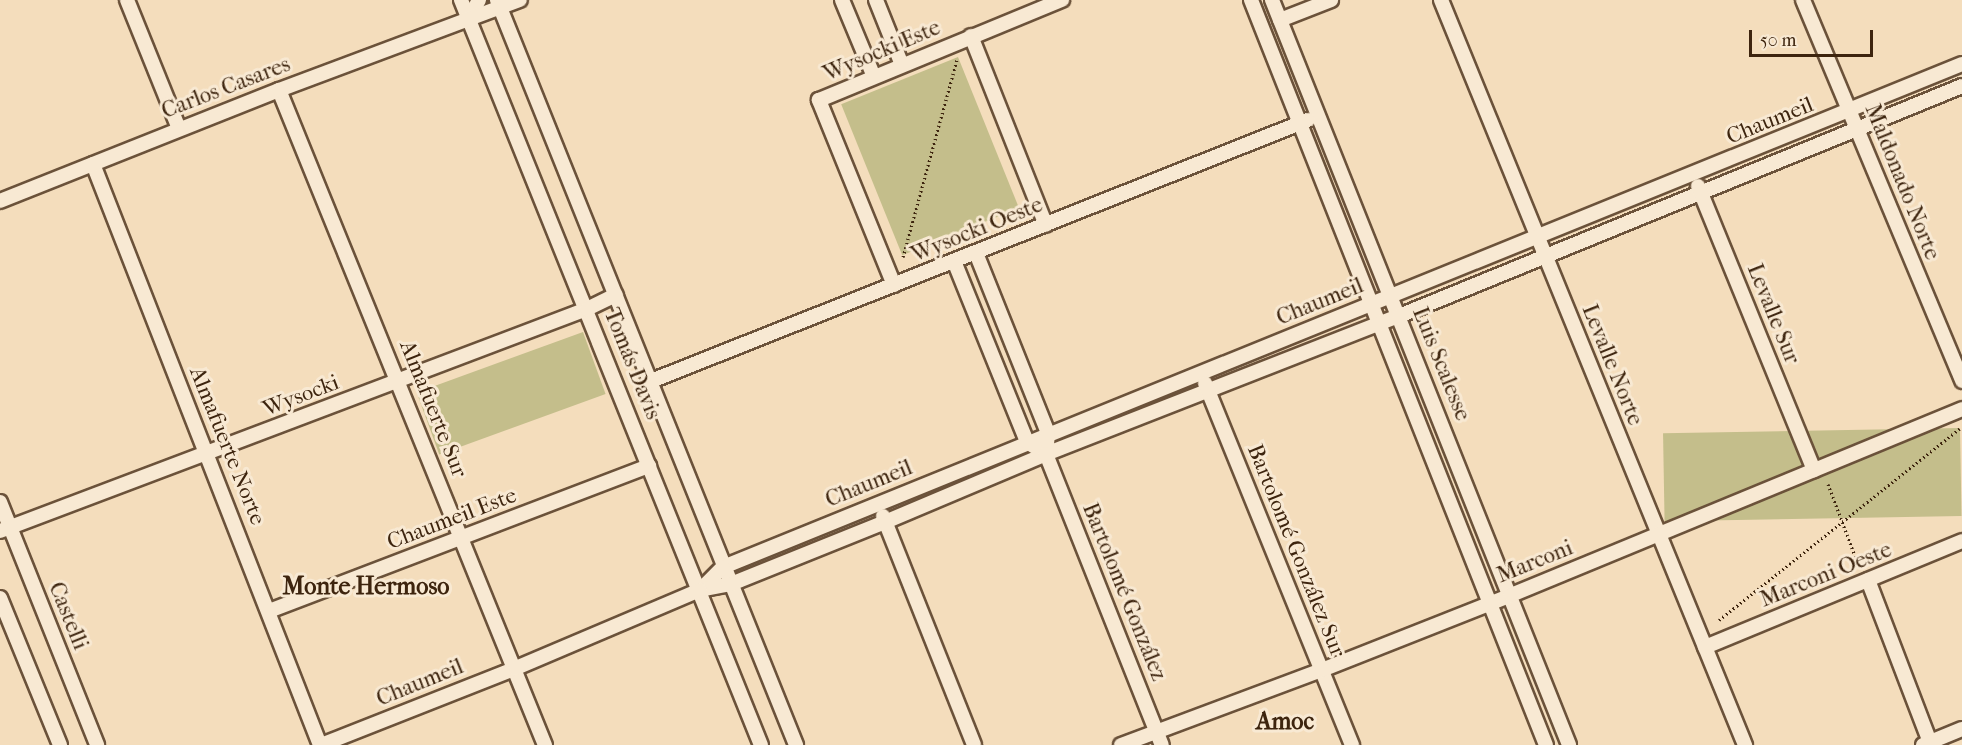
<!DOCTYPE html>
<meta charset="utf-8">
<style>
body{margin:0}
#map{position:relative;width:1962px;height:745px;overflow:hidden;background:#f4ddbc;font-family:"IM FELL French Canon",serif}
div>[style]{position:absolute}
.green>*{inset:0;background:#c4be8b;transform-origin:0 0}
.path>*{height:3px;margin-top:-1.5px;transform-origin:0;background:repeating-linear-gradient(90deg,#3d240e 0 1.5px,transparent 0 4.5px)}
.roads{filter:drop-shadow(2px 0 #6b523a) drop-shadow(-2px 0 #6b523a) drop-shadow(0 2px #6b523a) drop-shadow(0 -2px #6b523a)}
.minor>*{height:14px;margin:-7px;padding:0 7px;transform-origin:7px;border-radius:7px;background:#f8e9d3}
span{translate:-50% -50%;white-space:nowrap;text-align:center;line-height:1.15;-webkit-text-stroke:6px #f8e9d3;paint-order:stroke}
.street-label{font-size:22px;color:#3d240e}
.neighbourhood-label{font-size:24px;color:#3d240e;font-weight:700}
.scale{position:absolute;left:1749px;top:30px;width:124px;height:27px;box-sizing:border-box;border:3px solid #3d240e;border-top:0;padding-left:8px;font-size:18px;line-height:21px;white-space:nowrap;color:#3d240e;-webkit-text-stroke:4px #f8e9d3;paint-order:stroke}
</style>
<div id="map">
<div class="green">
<div style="left:958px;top:57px;width:163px;height:126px;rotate:68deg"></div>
<div style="left:583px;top:332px;width:66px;height:177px;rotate:70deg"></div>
<div style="left:1960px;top:428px;width:88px;height:297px;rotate:89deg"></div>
</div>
<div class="path">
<div style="left:903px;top:257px;width:205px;rotate:-74.7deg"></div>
<div style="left:1828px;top:484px;width:82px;rotate:69.4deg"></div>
<div style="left:1719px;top:620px;width:308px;rotate:-38.5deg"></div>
</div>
<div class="roads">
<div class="minor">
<div style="left:127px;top:0;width:139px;rotate:68deg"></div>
<div style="left:461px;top:0;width:803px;rotate:68.07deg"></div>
<div style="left:497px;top:0;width:803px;rotate:68.13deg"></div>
<div style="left:842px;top:0;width:83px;rotate:67.4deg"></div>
<div style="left:876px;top:0;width:70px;rotate:68.2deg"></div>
<div style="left:1251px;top:0;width:801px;rotate:68.4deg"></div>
<div style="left:1272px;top:0;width:802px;rotate:68.26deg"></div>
<div style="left:1441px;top:0;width:805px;rotate:67.8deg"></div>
<div style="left:1803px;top:0;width:413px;rotate:67.3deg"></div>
<div style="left:469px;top:18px;width:21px;rotate:-61deg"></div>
<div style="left:1280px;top:20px;width:55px;rotate:-21.4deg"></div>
<div style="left:971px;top:36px;width:203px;rotate:68.4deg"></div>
<div style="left:1962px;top:64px;width:1337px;rotate:157.9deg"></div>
<div style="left:723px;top:567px;width:33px;rotate:135deg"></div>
<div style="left:700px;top:590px;width:32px;rotate:-11deg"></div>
<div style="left:731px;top:584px;width:166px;rotate:-21.9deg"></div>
<div style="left:885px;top:522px;width:175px;rotate:-22.9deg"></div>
<div style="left:1046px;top:454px;width:379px;rotate:-21.4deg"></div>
<div style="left:1399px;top:316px;width:608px;rotate:-22.22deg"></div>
<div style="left:279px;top:90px;width:707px;rotate:67.9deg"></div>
<div style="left:93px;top:164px;width:624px;rotate:68.66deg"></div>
<div style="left:1698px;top:186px;width:307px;rotate:67.8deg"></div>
<div style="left:0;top:201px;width:300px;rotate:-21.7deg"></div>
<div style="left:279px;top:90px;width:257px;rotate:-20.5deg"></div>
<div style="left:976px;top:253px;width:194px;rotate:68.2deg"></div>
<div style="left:1048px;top:433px;width:21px;rotate:95deg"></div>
<div style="left:1046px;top:454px;width:313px;rotate:68.3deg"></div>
<div style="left:954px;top:261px;width:195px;rotate:68deg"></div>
<div style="left:1027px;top:442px;width:9px;rotate:32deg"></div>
<div style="left:894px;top:285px;width:200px;rotate:-112.1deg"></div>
<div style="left:819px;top:100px;width:263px;rotate:-22.4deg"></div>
<div style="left:651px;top:381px;width:707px;rotate:-21.67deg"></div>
<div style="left:1205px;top:383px;width:391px;rotate:67.9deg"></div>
<div style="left:0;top:502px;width:262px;rotate:68.2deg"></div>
<div style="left:883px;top:516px;width:246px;rotate:68.3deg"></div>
<div style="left:0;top:531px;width:628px;rotate:-20.72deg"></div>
<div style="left:587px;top:309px;width:32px;rotate:-26deg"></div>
<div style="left:1868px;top:580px;width:173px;rotate:69.1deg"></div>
<div style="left:0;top:598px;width:159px;rotate:67.8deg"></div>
<div style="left:269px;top:611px;width:407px;rotate:-20.9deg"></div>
<div style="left:1705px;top:647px;width:278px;rotate:-22.4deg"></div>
<div style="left:321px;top:745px;width:210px;rotate:-21.5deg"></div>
<div style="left:516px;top:668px;width:200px;rotate:-23deg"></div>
<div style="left:1121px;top:745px;width:215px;rotate:-20.5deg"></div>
<div style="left:1322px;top:670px;width:203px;rotate:-21.6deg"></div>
<div style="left:1511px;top:595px;width:488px;rotate:-22.4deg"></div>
<div style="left:1923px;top:745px;width:42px;rotate:-22.3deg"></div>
</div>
</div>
<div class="street-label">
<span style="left:882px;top:51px;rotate:-23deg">Wysocki Este</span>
<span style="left:226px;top:88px;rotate:-21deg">Carlos Casares</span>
<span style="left:1770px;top:121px;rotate:-22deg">Chaumeil</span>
<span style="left:1902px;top:182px;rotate:68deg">Maldonado Norte</span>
<span style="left:977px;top:230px;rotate:-22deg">Wysocki Oeste</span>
<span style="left:1320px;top:302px;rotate:-22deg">Chaumeil</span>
<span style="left:1773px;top:314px;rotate:68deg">Levalle Sur</span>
<span style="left:632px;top:364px;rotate:68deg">Tomás Davis</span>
<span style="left:1441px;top:364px;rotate:68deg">Luis Scalesse</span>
<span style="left:1612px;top:365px;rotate:68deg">Levalle Norte</span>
<span style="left:301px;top:396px;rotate:-21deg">Wysocki</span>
<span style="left:433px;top:409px;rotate:68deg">Almafuerte Sur</span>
<span style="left:227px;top:446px;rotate:68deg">Almafuerte Norte</span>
<span style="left:869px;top:484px;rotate:-22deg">Chaumeil</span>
<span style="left:452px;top:519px;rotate:-21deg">Chaumeil Este</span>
<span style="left:1296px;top:551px;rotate:68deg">Bartolomé González Sur</span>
<span style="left:1535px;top:562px;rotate:-22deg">Marconi</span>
<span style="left:1826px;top:575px;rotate:-22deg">Marconi Oeste</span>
<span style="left:1124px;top:592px;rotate:68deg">Bartolomé González</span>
<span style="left:68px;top:616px;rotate:68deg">Castelli</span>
<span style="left:420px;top:683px;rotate:-22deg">Chaumeil</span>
</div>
<div class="neighbourhood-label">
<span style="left:366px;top:587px">Monte Hermoso</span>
<span style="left:1285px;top:722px">Amoc</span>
</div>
<div class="scale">50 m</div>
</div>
